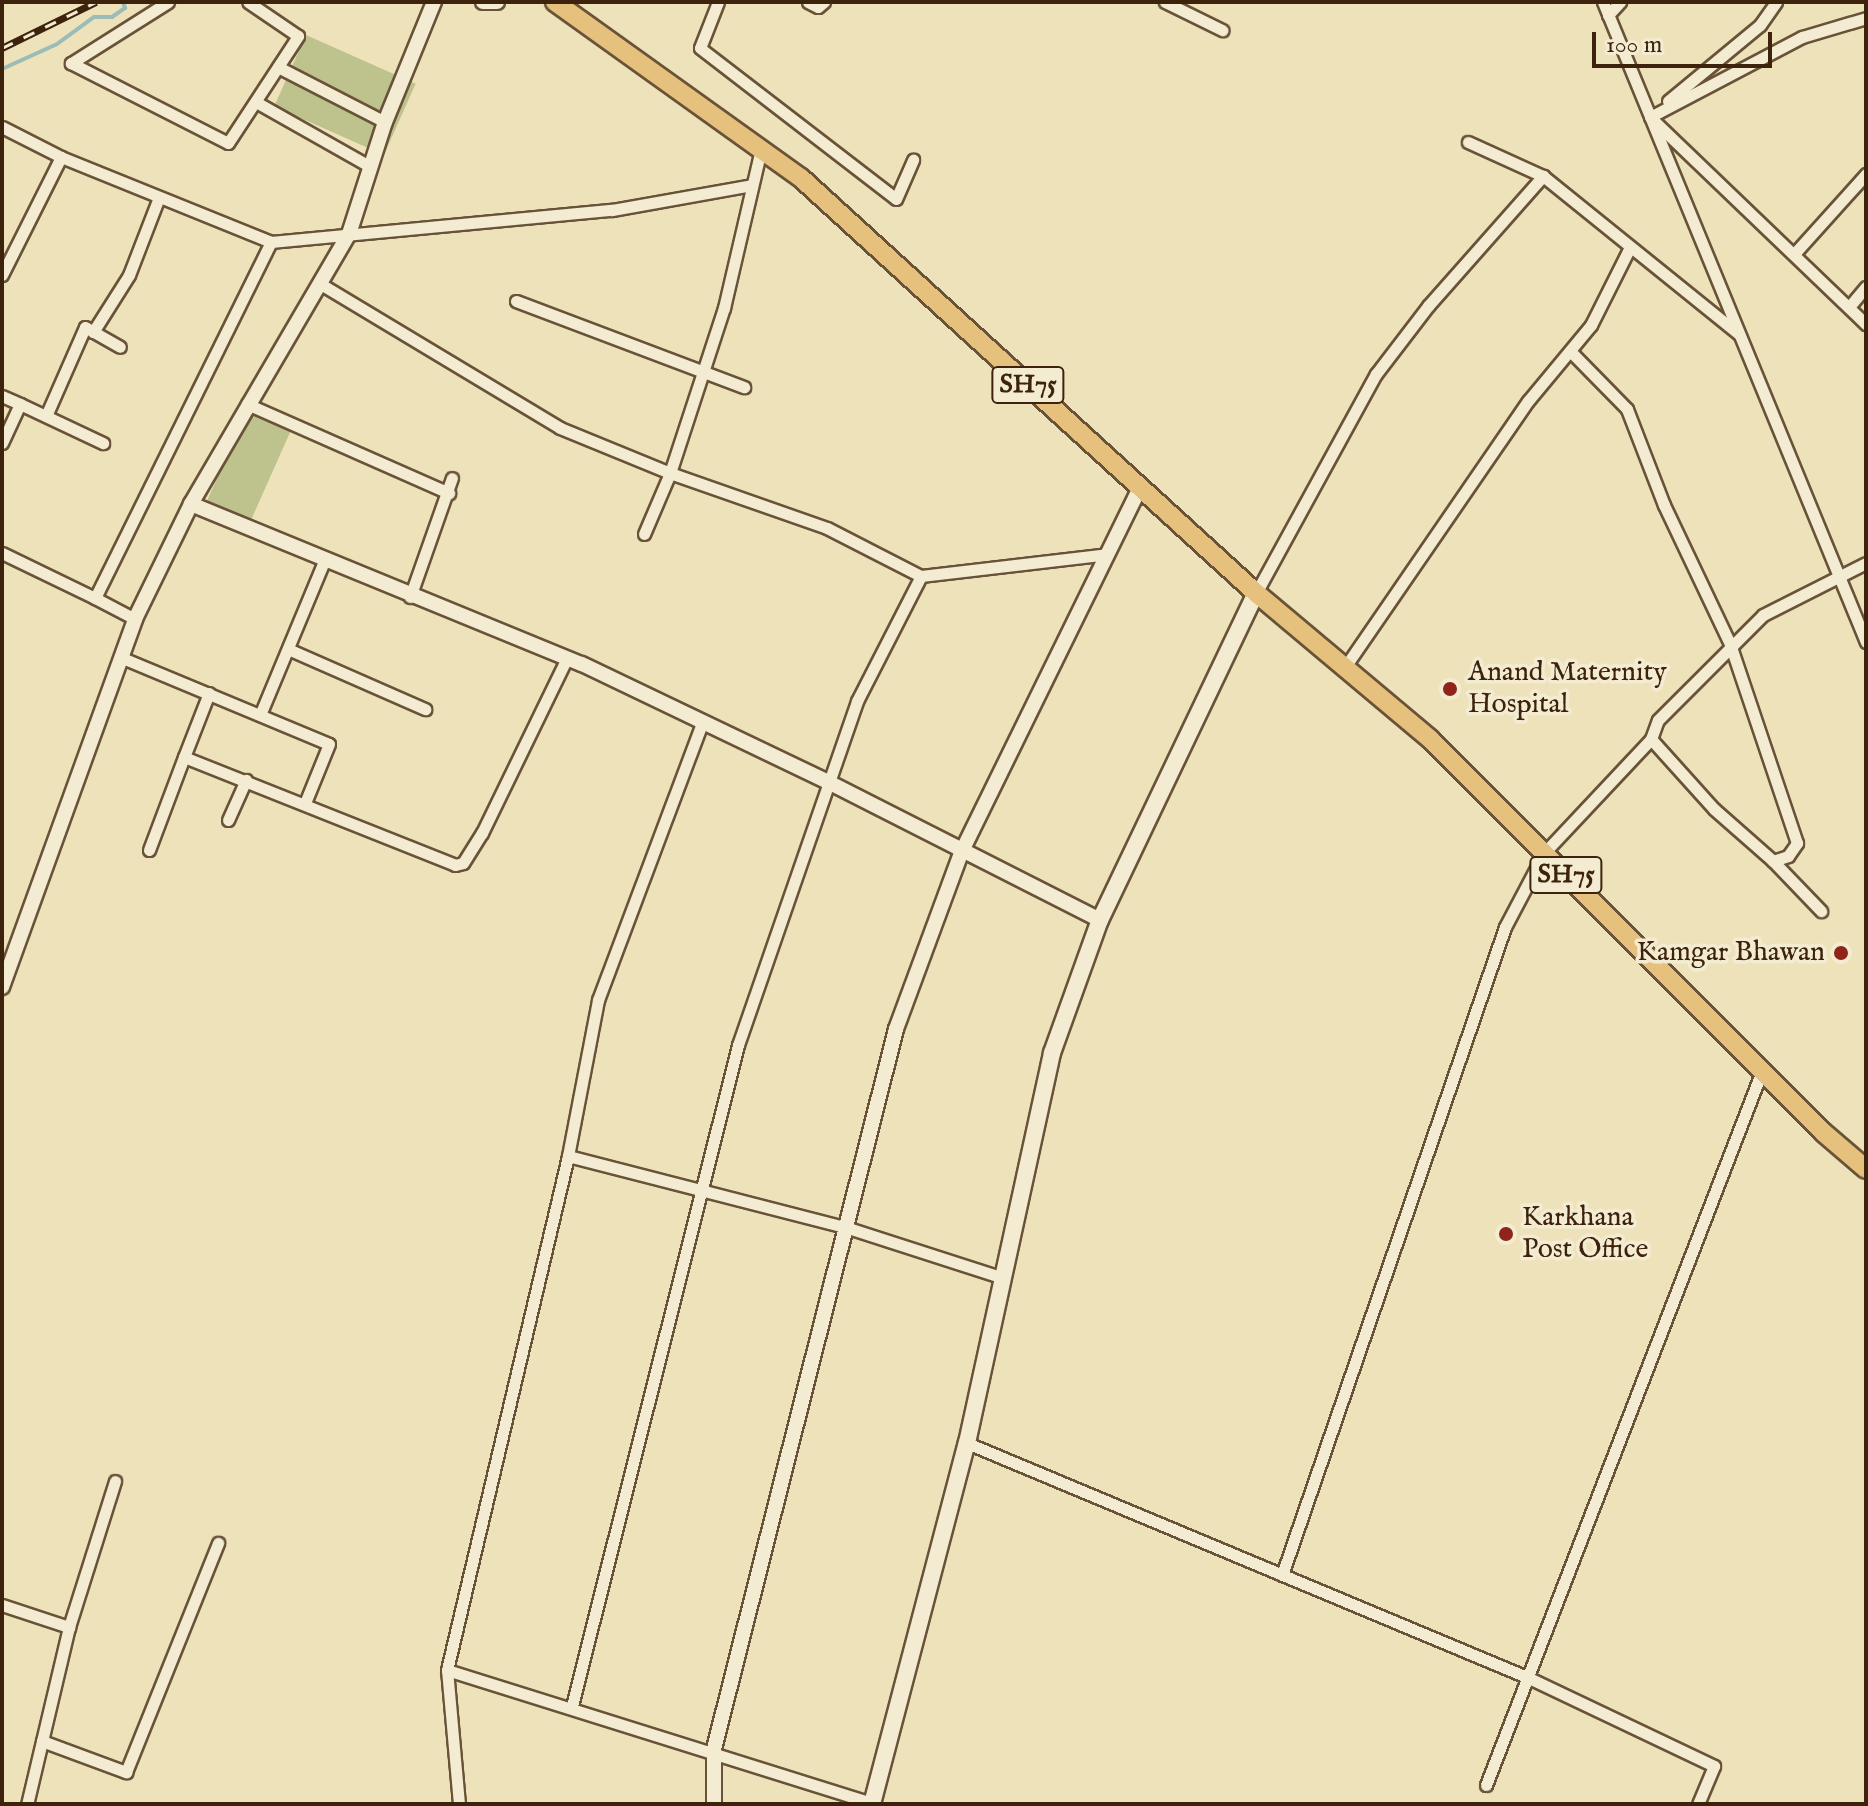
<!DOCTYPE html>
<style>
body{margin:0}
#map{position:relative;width:1868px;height:1806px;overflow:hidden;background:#ede2ba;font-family:"IM FELL English",serif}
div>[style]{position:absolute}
.green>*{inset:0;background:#bec28c;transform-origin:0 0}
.stream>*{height:4px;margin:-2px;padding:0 2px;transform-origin:2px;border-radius:2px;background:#9bbcb7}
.roads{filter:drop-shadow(2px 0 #695338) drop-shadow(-2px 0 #695338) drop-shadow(0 2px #695338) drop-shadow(0 -2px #695338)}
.minor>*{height:11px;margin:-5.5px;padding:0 5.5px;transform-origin:5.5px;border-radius:5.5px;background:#f3ecd2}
.tertiary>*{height:14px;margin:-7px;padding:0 7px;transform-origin:7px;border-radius:7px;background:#f3ecd2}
.secondary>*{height:16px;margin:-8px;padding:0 8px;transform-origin:8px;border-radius:8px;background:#f3ecd2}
.primary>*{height:18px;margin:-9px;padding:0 9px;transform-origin:9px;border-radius:9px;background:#e6c17d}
.rail>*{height:7px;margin-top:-3.5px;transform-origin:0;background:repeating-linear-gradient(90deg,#f3ecd2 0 12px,#3d230c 0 24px);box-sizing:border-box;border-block:2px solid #3d230c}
.dots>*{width:22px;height:22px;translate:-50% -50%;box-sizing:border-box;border:4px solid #f3ecd2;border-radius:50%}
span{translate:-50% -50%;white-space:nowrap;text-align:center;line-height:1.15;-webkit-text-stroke:7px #f3ecd2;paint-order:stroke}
.shield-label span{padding:2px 6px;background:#f3ecd2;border:2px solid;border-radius:6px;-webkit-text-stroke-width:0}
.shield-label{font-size:26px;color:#3d230c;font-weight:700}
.poi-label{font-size:28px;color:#3d230c}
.left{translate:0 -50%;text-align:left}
.right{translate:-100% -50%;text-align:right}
.frame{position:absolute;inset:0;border:4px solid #3d230c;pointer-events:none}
.scale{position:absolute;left:1592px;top:32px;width:180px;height:36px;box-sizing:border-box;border:4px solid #3d230c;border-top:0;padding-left:10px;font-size:24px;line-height:28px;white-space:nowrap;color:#3d230c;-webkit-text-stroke:6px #f3ecd2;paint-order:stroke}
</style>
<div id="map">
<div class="green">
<div style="left:306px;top:35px;width:120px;height:78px;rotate:24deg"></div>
<div style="left:251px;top:402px;width:48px;height:108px;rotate:24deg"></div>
</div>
<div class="stream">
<div style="left:2px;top:69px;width:60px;rotate:-24.4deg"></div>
<div style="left:57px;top:44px;width:46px;rotate:-36.1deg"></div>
<div style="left:94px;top:17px;width:18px"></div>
<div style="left:112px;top:17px;width:16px;rotate:-35deg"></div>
<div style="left:125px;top:8px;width:6px;rotate:-108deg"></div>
</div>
<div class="roads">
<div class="minor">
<div style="left:168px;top:2px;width:115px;rotate:147.8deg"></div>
<div style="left:71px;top:63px;width:176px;rotate:27deg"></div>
<div style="left:228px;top:143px;width:128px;rotate:-56.8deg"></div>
<div style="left:298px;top:36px;width:60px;rotate:-145.8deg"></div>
<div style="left:718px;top:2px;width:49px;rotate:111.4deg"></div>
<div style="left:700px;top:48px;width:247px;rotate:37.6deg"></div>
<div style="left:896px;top:199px;width:43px;rotate:-66.4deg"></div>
<div style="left:808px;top:2px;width:11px;rotate:27deg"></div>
<div style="left:818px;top:7px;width:8px;rotate:-40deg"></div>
<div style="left:1165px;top:2px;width:64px;rotate:26.2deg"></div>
<div style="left:1603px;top:2px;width:692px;rotate:67.66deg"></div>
<div style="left:1608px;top:15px;width:18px;rotate:-47deg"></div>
<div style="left:278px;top:67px;width:120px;rotate:27.2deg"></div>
<div style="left:1668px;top:101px;width:119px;rotate:-39.6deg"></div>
<div style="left:1760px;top:25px;width:28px;rotate:-55deg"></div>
<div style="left:256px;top:102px;width:130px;rotate:29.5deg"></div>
<div style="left:1650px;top:117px;width:172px;rotate:-27.8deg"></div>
<div style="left:1802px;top:37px;width:67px;rotate:-16.5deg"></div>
<div style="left:1653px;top:120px;width:295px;rotate:43.8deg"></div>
<div style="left:2px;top:127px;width:66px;rotate:27deg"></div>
<div style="left:61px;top:157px;width:132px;rotate:116.6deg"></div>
<div style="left:1468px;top:142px;width:82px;rotate:24.4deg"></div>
<div style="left:61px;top:157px;width:227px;rotate:22deg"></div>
<div style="left:271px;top:242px;width:342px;rotate:-5.4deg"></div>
<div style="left:612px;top:210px;width:142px;rotate:-10.1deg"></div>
<div style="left:1794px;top:254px;width:108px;rotate:-48deg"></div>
<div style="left:319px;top:283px;width:281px;rotate:31deg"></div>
<div style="left:560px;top:428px;width:119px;rotate:22.2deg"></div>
<div style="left:670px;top:473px;width:166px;rotate:19.3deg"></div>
<div style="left:827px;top:528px;width:106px;rotate:27.1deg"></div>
<div style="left:921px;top:576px;width:187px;rotate:-6.7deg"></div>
<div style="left:516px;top:301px;width:244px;rotate:20.7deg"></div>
<div style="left:1849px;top:307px;width:26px;rotate:-50deg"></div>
<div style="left:93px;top:332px;width:67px;rotate:-57.7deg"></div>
<div style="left:129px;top:275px;width:80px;rotate:-68.9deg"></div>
<div style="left:2px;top:396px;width:20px;rotate:24deg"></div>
<div style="left:20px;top:404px;width:43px;rotate:114.8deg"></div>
<div style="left:20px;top:404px;width:92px;rotate:25.2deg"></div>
<div style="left:247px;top:404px;width:221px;rotate:23.8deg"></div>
<div style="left:46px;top:416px;width:97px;rotate:-66.3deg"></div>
<div style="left:85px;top:327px;width:40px;rotate:29.7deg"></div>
<div style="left:644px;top:534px;width:66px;rotate:-66.9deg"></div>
<div style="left:670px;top:473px;width:174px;rotate:-71.9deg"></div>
<div style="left:724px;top:308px;width:163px;rotate:-76.9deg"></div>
<div style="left:2px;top:553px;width:103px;rotate:25.8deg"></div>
<div style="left:1256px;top:593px;width:250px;rotate:-61.3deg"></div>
<div style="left:1376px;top:374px;width:86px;rotate:-52.6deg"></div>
<div style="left:1428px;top:306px;width:174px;rotate:-48.5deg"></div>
<div style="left:1543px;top:176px;width:252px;rotate:38.9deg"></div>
<div style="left:410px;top:597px;width:126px;rotate:-70.6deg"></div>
<div style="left:135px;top:619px;width:45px;rotate:-152.3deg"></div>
<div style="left:95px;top:598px;width:397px;rotate:-63.7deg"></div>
<div style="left:288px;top:649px;width:150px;rotate:23.7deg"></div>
<div style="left:120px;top:657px;width:226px;rotate:22.6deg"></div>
<div style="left:329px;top:744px;width:64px;rotate:112.1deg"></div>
<div style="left:1345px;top:667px;width:323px;rotate:-55.5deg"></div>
<div style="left:1528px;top:401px;width:99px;rotate:-50.3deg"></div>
<div style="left:1591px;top:325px;width:87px;rotate:-63.4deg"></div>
<div style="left:209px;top:693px;width:69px;rotate:111.3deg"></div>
<div style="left:184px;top:757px;width:292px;rotate:21.7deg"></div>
<div style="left:455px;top:865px;width:8px;rotate:-14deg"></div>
<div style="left:463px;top:863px;width:36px;rotate:-58deg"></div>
<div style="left:482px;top:833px;width:195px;rotate:-64.1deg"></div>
<div style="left:260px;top:715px;width:167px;rotate:-67.4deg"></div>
<div style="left:1651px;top:739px;width:20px;rotate:-70deg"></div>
<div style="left:1658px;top:720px;width:148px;rotate:-45deg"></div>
<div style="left:1763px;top:615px;width:115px;rotate:-26.8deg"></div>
<div style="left:228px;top:820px;width:44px;rotate:-65.8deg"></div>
<div style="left:149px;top:850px;width:99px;rotate:-69.4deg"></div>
<div style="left:1772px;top:860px;width:71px;rotate:46.1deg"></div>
<div style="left:568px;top:1156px;width:289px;rotate:14.4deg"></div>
<div style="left:848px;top:1228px;width:161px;rotate:17.8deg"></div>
<div style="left:967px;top:1443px;width:609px;rotate:22.69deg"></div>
<div style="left:1529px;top:1678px;width:205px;rotate:25.4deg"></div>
<div style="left:1714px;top:1766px;width:41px;rotate:112.8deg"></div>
<div style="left:1282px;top:1575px;width:685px;rotate:-71.01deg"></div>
<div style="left:1505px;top:927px;width:84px;rotate:-62.2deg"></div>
<div style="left:1544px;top:853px;width:156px;rotate:-46.8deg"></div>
<div style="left:1651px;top:739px;width:94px;rotate:48deg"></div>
<div style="left:1714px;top:809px;width:79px;rotate:41.4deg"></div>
<div style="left:1773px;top:861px;width:16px;rotate:-18deg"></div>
<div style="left:1788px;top:856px;width:16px;rotate:-55deg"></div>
<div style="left:1797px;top:843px;width:210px;rotate:-108.6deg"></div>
<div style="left:1730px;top:644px;width:154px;rotate:-115.4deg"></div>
<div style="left:1664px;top:505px;width:103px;rotate:-111.1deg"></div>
<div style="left:1627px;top:409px;width:81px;rotate:-134.5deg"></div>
<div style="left:2px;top:1605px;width:71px;rotate:18.2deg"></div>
<div style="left:69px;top:1627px;width:182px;rotate:103.3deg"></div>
<div style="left:69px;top:1627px;width:153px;rotate:-72.5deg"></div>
<div style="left:447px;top:1670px;width:445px;rotate:17.4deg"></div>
<div style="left:572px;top:1706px;width:682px;rotate:-75.9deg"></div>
<div style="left:738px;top:1045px;width:364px;rotate:-70.9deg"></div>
<div style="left:857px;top:701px;width:140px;rotate:-62.9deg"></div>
<div style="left:42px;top:1741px;width:90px;rotate:20.3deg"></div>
<div style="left:126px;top:1772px;width:247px;rotate:-68.1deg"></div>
<div style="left:1486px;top:1785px;width:765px;rotate:-68.87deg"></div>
<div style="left:459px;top:1804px;width:135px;rotate:-95.1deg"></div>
<div style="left:447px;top:1670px;width:528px;rotate:-76.75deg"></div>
<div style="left:568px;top:1156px;width:159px;rotate:-79.1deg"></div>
<div style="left:598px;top:1000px;width:296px;rotate:-69.4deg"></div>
</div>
<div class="tertiary">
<div style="left:483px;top:2px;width:14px"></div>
<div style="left:191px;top:504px;width:422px;rotate:22.3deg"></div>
<div style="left:582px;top:664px;width:275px;rotate:25.6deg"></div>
<div style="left:830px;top:783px;width:303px;rotate:26.9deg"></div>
<div style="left:2px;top:987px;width:391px;rotate:-70.1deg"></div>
<div style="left:135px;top:619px;width:128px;rotate:-64deg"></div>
<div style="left:191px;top:504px;width:313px;rotate:-59.7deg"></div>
<div style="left:349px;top:234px;width:118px;rotate:-72.2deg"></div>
<div style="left:385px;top:122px;width:130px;rotate:-67.8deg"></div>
<div style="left:714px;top:1804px;width:55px;rotate:-90deg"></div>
<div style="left:714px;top:1749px;width:743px;rotate:-75.81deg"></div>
<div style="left:896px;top:1029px;width:190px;rotate:-69.7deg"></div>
<div style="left:962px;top:851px;width:405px;rotate:-63.9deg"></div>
</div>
<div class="secondary">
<div style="left:872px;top:1804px;width:373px;rotate:-75.3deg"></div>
<div style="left:967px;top:1443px;width:399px;rotate:-77.7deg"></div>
<div style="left:1052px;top:1053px;width:141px;rotate:-70.2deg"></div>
<div style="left:1100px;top:920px;width:362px;rotate:-64.5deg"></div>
</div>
<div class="primary">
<div style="left:555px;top:2px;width:302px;rotate:35.6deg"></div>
<div style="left:801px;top:178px;width:616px;rotate:42.37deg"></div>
<div style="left:1256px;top:593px;width:227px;rotate:40deg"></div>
<div style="left:1430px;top:739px;width:557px;rotate:45deg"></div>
<div style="left:1824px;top:1133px;width:55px;rotate:40.6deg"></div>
</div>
</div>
<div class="rail">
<div style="left:2px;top:48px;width:105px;rotate:-26.1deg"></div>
</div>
<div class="dots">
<div style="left:1450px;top:689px;background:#8f2418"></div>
<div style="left:1841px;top:953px;background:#8f2418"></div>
<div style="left:1506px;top:1234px;background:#8f2418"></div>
</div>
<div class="shield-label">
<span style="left:1028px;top:385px">SH75</span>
<span style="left:1566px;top:875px">SH75</span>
</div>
<div class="poi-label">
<span class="left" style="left:1468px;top:689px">Anand Maternity<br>Hospital</span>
<span class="right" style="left:1825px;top:953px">Kamgar Bhawan</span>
<span class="left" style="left:1522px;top:1234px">Karkhana<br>Post Office</span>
</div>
<div class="frame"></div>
<div class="scale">100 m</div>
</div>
